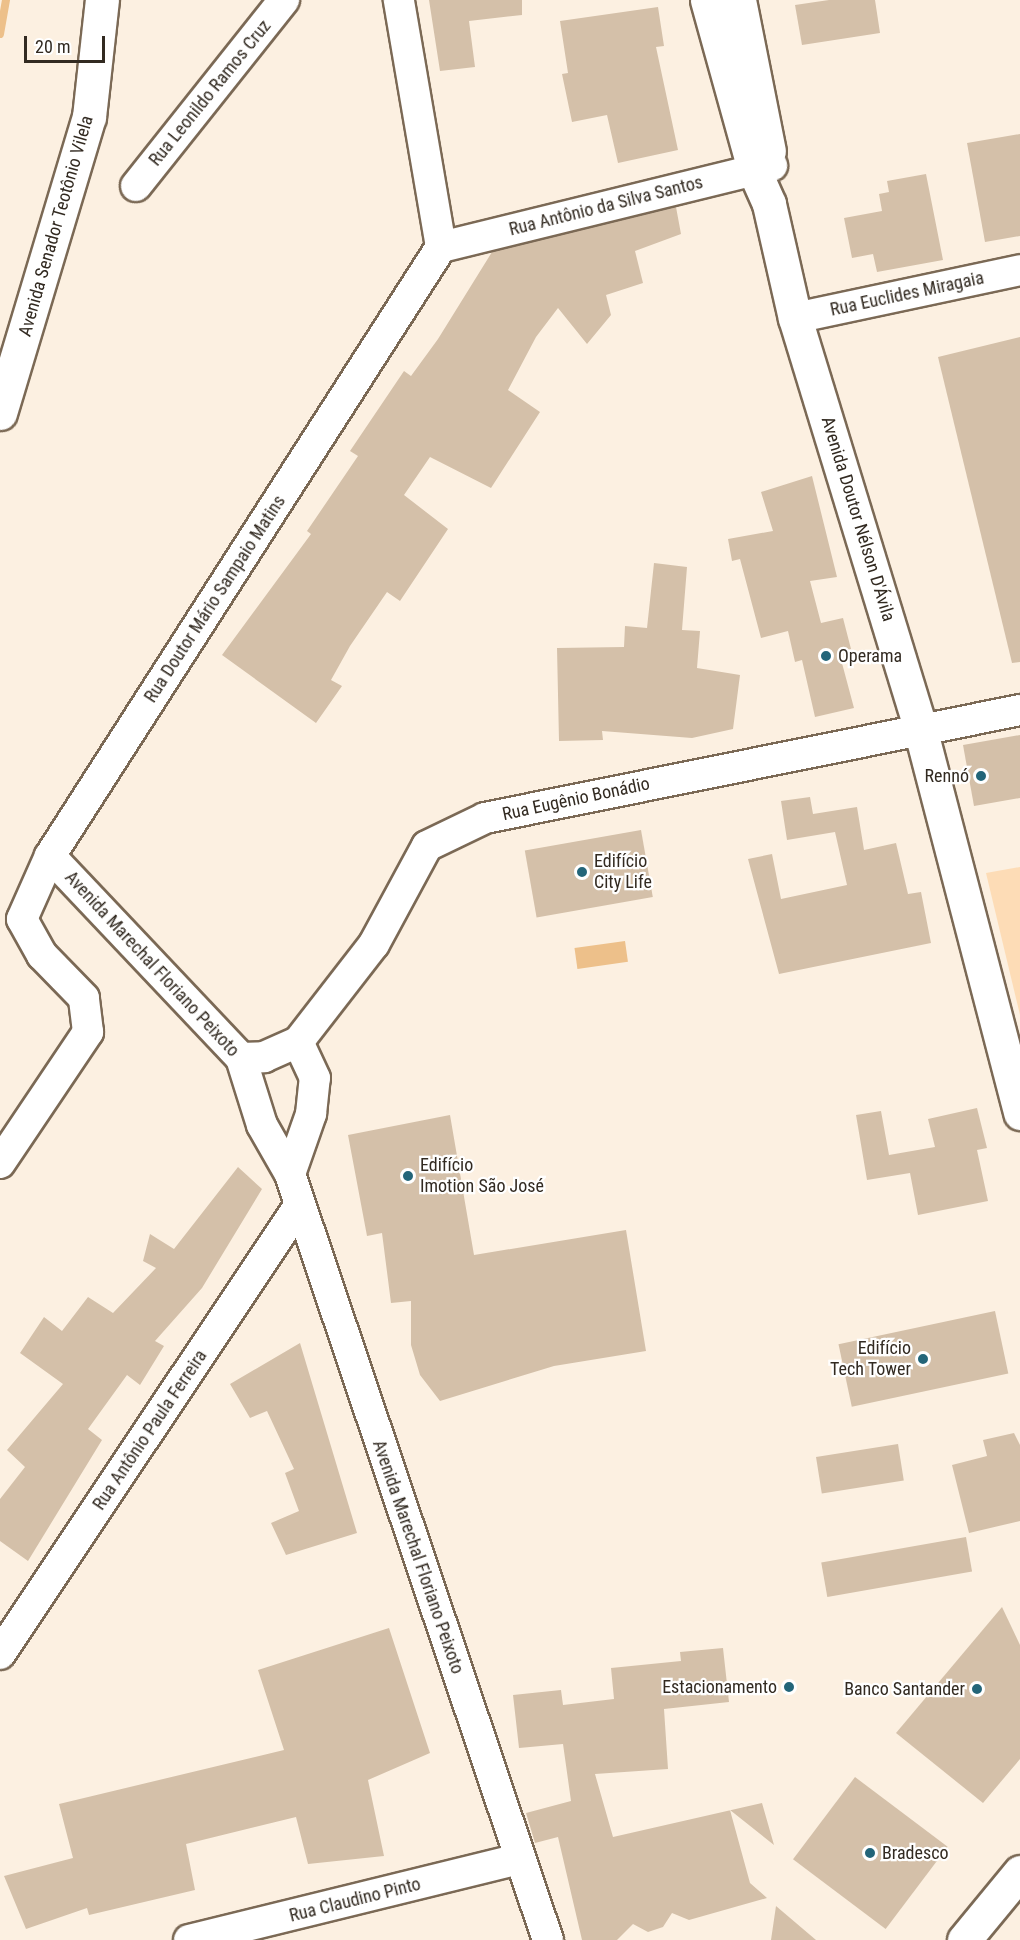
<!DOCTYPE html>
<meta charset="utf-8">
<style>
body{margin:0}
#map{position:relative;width:1020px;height:1940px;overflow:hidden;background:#fcf0e1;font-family:"Roboto Condensed",sans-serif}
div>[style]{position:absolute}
.green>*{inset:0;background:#fddcb6}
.water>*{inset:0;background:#edc08a;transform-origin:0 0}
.stream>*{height:8px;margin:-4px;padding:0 4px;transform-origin:4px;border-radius:4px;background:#edc08a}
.building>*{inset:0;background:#d4c0a9;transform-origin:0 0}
.roads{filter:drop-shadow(2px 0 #7b6955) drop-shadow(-2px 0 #7b6955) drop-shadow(0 2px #7b6955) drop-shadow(0 -2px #7b6955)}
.minor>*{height:30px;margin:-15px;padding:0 15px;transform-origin:15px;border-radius:15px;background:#fff}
.major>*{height:33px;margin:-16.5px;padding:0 16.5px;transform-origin:16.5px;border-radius:16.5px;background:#fff}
.highway>*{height:33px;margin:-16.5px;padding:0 16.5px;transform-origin:16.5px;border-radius:16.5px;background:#fff}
.dots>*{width:16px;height:16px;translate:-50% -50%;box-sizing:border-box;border:3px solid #fff;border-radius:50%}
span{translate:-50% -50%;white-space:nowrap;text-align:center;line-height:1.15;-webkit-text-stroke:4.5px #fff;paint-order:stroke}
.street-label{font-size:18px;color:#322a21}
.poi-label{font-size:18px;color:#322a21}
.left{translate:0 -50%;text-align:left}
.right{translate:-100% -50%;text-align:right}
.scale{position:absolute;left:24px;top:36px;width:81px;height:27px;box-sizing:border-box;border:3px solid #322a21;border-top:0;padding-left:8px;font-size:18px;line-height:21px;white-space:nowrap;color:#322a21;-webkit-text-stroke:4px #fff;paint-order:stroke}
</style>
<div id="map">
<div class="green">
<div style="clip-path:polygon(1020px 867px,1020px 1015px,986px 873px)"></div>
</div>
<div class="water">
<div style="left:625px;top:941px;width:21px;height:51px;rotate:82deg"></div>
</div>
<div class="stream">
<div style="left:0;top:34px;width:35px;rotate:-80deg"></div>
</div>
<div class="building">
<div style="clip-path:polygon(429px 0,522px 0,522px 15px,469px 21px,475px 67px,440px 71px)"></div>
<div style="clip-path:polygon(829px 0,875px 0,880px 33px,802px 45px,795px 5px)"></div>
<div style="clip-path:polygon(658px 7px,664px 46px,656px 47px,678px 150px,618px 163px,607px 115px,572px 122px,562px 74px,568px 73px,560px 21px)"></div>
<div style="clip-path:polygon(1020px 134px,1020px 236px,985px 242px,967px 143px)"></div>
<div style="clip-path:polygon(926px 174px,943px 260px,877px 272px,873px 254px,852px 258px,844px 218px,882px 211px,879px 194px,889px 192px,887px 181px)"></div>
<div style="clip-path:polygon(676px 207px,681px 234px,635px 251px,643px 283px,606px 295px,611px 315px,587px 344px,558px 308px,536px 337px,508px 390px,540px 412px,491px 488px,430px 457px,404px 495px,448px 529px,400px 601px,387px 592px,350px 646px,331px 680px,342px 686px,316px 723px,222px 655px,311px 534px,307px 531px,358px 456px,350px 451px,404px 371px,411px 376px,438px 339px,492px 252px)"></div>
<div style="clip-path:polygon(1020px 337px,1020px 662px,1012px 663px,938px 357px)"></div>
<div style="clip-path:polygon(812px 476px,837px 577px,810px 581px,821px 623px,843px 618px,851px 649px,839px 652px,854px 708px,815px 717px,802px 660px,795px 662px,788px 631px,761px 638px,740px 559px,732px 561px,728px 539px,773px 531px,761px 492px)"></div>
<div style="clip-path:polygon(654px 563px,687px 567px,682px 630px,700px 631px,697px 668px,740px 675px,733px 729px,692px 738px,602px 731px,603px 740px,559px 741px,557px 648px,624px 647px,625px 626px,647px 628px)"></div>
<div style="clip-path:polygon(1020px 735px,1020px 798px,974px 806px,963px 745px)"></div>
<div style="clip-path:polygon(810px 797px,813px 814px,857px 807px,864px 850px,896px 843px,908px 894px,921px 892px,931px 943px,779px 974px,748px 859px,772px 854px,781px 899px,847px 885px,835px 832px,787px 840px,781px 801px)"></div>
<div style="left:641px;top:830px;width:68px;height:118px;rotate:80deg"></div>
<div style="clip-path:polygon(977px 1108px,987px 1148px,977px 1150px,988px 1201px,918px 1215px,910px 1173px,867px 1180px,856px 1115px,881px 1111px,889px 1155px,935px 1147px,928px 1119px)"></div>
<div style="clip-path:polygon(450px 1115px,474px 1255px,626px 1230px,646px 1351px,554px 1366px,440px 1401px,420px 1375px,411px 1345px,411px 1301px,391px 1303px,382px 1233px,367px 1236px,348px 1135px)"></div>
<div style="clip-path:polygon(238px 1167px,262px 1189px,202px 1288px,155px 1341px,164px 1346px,140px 1385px,127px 1375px,88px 1429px,102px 1440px,28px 1561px,0 1541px,0 1499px,25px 1467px,7px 1450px,63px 1384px,20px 1353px,44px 1317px,62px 1331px,88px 1297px,113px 1313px,156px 1268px,143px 1261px,150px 1234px,174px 1249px)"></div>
<div style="left:995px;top:1311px;width:64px;height:160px;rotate:78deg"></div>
<div style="clip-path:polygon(300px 1343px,357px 1533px,286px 1555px,271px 1523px,299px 1511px,285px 1473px,294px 1469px,267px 1411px,250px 1418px,230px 1384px)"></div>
<div style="clip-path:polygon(1014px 1433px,1020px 1445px,1020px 1521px,969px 1533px,952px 1465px,987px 1456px,983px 1440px)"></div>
<div style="left:898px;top:1444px;width:37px;height:83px;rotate:81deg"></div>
<div style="left:966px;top:1537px;width:35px;height:147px;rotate:80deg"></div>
<div style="clip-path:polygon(1002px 1607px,1020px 1645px,1020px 1759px,983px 1803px,896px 1733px)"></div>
<div style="clip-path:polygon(389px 1628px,430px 1753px,368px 1780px,384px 1856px,308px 1864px,296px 1817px,186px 1844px,195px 1890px,89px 1915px,87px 1908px,26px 1929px,4px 1876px,73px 1858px,59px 1804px,284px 1750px,258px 1670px)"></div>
<div style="clip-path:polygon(723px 1648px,729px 1702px,664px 1709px,668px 1769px,595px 1774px,613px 1837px,762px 1803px,774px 1845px,730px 1810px,750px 1883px,767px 1898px,689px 1920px,672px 1913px,663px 1927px,648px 1932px,633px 1924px,617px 1940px,582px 1940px,558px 1837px,535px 1843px,526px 1813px,571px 1801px,563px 1744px,519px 1748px,513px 1695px,561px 1690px,563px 1705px,614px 1699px,611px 1668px,681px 1661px,680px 1652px)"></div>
<div style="left:855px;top:1777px;width:116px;height:103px;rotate:37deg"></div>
<div style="clip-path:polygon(776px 1906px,816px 1940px,771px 1940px)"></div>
</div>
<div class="roads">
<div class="minor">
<div style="left:136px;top:186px;width:238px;rotate:-51.5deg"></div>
<div style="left:441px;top:247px;width:341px;rotate:-13.8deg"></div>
<div style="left:795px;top:318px;width:230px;rotate:-12deg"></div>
<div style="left:50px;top:856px;width:278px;rotate:46.6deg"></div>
<div style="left:241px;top:1058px;width:70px;rotate:72.6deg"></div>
<div style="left:262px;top:1125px;width:56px;rotate:60.3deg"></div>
<div style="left:290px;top:1174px;width:64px;rotate:-70.7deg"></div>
<div style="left:311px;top:1114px;width:36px;rotate:-84deg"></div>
<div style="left:315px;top:1078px;width:40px;rotate:-115deg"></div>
<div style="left:241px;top:1058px;width:23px;rotate:-2deg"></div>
<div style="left:264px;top:1057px;width:37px;rotate:-24deg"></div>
<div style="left:298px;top:1042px;width:124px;rotate:-52.2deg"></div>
<div style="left:374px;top:944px;width:111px;rotate:-61.6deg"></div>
<div style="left:427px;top:846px;width:64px;rotate:-25.8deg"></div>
<div style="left:485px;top:818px;width:546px;rotate:-11.41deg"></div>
<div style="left:0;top:1163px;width:158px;rotate:-56.1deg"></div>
<div style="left:88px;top:1032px;width:34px;rotate:-97deg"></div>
<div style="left:84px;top:998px;width:60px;rotate:-134.3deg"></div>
<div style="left:42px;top:955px;width:41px;rotate:-119.1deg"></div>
<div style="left:22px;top:919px;width:69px;rotate:-66deg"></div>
<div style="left:50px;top:856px;width:724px;rotate:-57.3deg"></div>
<div style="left:441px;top:247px;width:251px;rotate:-99.7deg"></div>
<div style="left:290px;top:1174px;width:808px;rotate:71.39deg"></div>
<div style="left:0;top:1654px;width:539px;rotate:-56.28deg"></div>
<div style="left:189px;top:1940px;width:341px;rotate:-13.8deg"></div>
</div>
<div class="major">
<div style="left:707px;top:0;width:176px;rotate:74.5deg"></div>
<div style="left:754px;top:170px;width:37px;rotate:66deg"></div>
<div style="left:769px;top:204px;width:117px;rotate:77.2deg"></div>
<div style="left:795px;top:318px;width:429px;rotate:73deg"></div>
<div style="left:920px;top:728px;width:398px;rotate:75.4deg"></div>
<div style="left:739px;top:0;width:154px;rotate:78.8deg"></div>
<div style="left:964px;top:1940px;width:88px;rotate:-50.5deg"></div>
</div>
<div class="highway">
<div style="left:0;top:413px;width:309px;rotate:-73.3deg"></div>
<div style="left:89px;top:117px;width:118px;rotate:-83.7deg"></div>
</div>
</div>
<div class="dots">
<div style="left:826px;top:656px;background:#236579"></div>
<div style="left:981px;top:776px;background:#236579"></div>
<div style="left:582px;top:872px;background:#236579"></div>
<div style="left:408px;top:1176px;background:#236579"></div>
<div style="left:923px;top:1359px;background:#236579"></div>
<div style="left:789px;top:1687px;background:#236579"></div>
<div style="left:977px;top:1689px;background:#236579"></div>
<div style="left:870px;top:1853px;background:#236579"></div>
</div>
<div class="street-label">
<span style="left:210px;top:93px;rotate:-51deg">Rua Leonildo Ramos Cruz</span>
<span style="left:606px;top:206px;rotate:-14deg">Rua Antônio da Silva Santos</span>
<span style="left:56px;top:226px;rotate:-74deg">Avenida Senador Teotônio Vilela</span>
<span style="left:907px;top:294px;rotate:-12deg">Rua Euclides Miragaia</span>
<span style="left:858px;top:519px;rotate:73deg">Avenida Doutor Nélson D'Ávila</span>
<span style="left:215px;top:599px;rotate:-57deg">Rua Doutor Mário Sampaio Matins</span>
<span style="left:576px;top:799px;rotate:-12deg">Rua Eugênio Bonádio</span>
<span style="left:152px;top:964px;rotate:47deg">Avenida Marechal Floriano Peixoto</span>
<span style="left:150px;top:1430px;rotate:-56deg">Rua Antônio Paula Ferreira</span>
<span style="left:418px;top:1557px;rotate:71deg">Avenida Marechal Floriano Peixoto</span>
<span style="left:355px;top:1900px;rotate:-14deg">Rua Claudino Pinto</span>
</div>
<div class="poi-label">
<span class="left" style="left:838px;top:656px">Operama</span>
<span class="right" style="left:969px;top:776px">Rennó</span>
<span class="left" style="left:594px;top:872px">Edifício<br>City Life</span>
<span class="left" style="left:420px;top:1176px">Edifício<br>Imotion São José</span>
<span class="right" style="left:911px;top:1359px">Edifício<br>Tech Tower</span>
<span class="right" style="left:777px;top:1687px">Estacionamento</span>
<span class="right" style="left:965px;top:1689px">Banco Santander</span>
<span class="left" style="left:882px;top:1853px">Bradesco</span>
</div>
<div class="scale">20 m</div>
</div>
